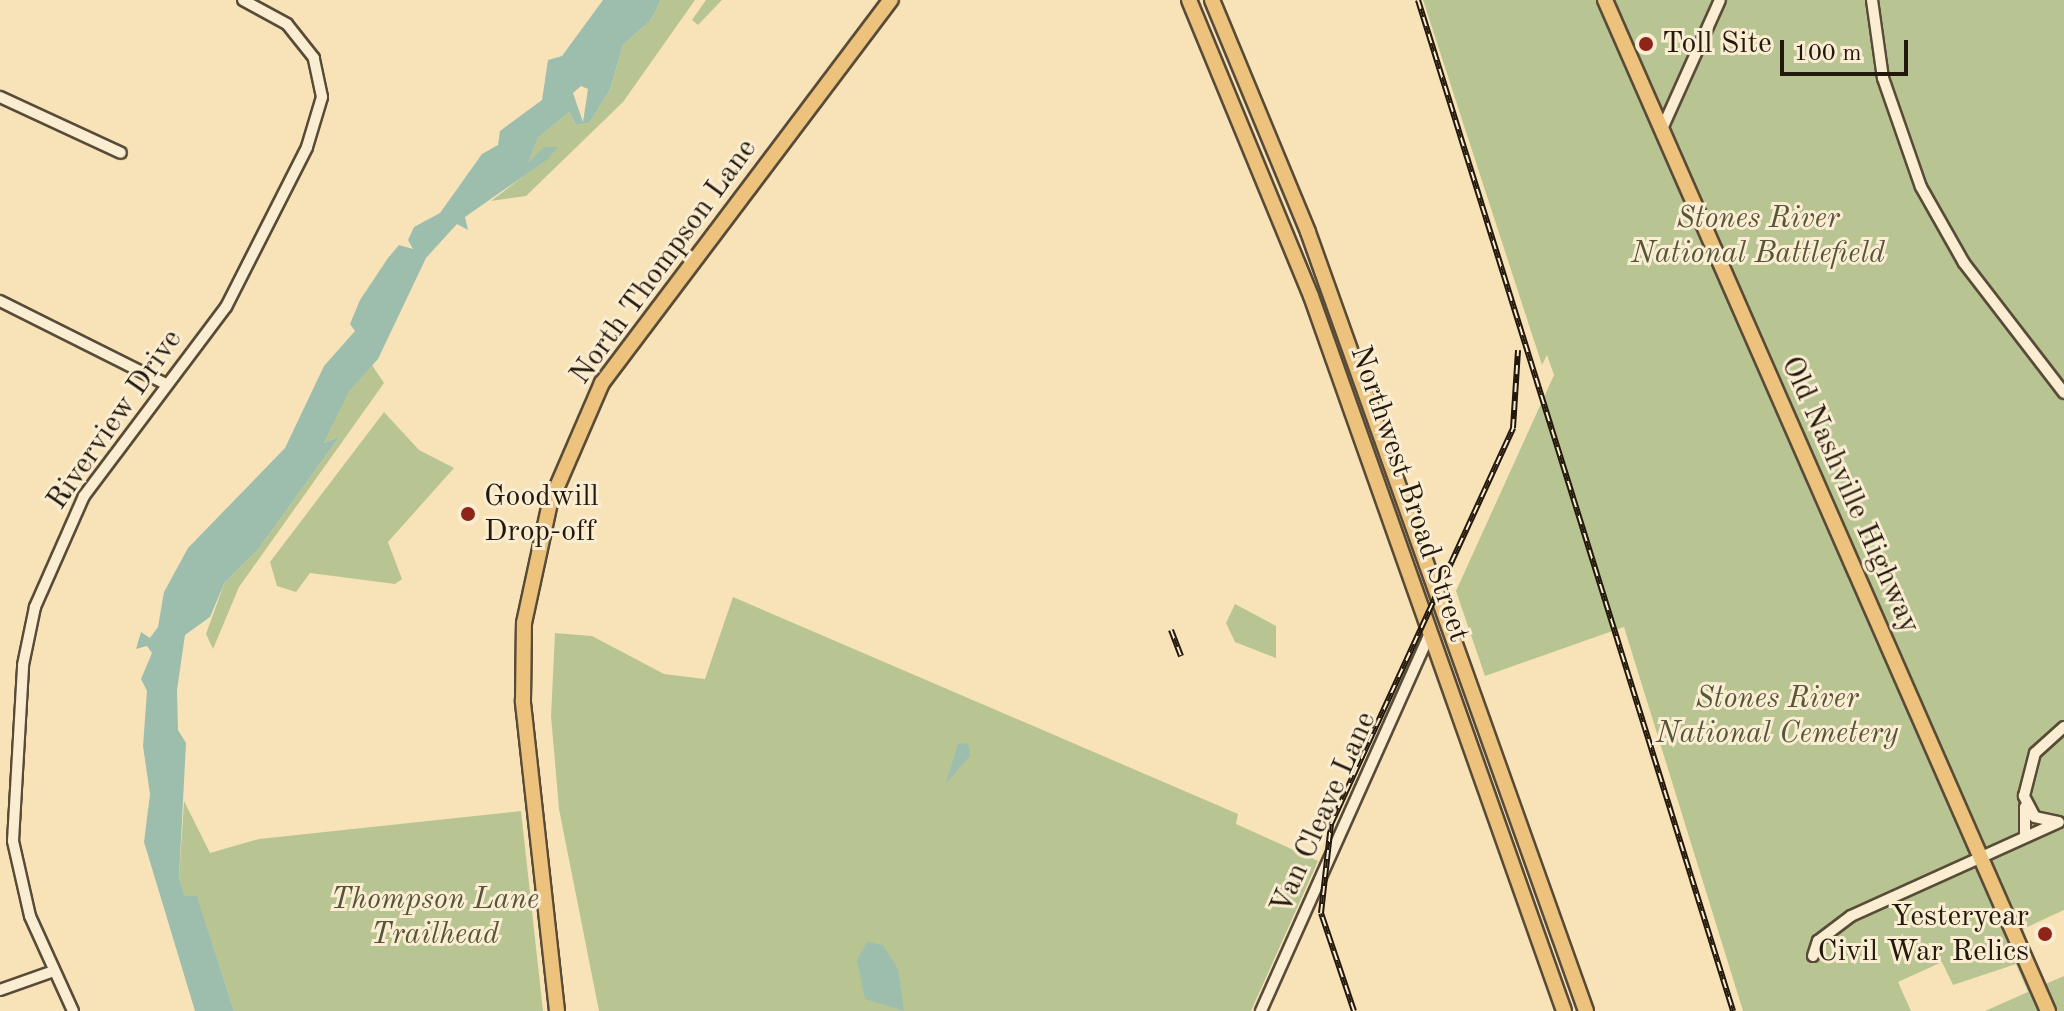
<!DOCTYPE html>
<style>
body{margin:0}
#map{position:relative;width:2064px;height:1011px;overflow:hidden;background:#f8e3b9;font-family:"Old Standard TT",serif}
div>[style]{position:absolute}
.green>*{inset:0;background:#b8c593}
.water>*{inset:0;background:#9dbead}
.roads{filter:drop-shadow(2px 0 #584b37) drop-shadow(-2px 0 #584b37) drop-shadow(0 2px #584b37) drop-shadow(0 -2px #584b37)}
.minor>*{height:10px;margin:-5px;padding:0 5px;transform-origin:5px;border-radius:5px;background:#faedd2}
.major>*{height:14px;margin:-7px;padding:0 7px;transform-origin:7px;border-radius:7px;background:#ecc27c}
.rail>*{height:6px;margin-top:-3px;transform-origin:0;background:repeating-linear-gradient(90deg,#faedd2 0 9px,#22180c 0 18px);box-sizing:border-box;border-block:2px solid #22180c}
.dots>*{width:22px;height:22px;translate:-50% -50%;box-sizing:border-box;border:4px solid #faedd2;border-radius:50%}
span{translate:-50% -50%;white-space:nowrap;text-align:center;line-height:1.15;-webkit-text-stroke:6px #faedd2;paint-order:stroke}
.poi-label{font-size:30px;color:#22180c}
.left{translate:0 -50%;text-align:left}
.right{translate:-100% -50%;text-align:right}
.park-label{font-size:30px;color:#56553b;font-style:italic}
.street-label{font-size:30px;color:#22180c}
.scale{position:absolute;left:1780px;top:40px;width:128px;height:36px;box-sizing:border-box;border:4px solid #22180c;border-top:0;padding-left:10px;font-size:24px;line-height:28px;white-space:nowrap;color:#22180c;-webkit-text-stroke:6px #faedd2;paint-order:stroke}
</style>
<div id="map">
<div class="green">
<div style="clip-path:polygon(661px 0,695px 0,623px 102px,526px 196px,491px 201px,551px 155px,556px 148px,527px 165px,538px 138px,569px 112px,576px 125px,589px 123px,610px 90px,623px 45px,651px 20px)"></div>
<div style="clip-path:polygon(706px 0,722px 0,698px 25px,692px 20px)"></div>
<div style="clip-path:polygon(1423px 0,2064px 0,2064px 910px,2023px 929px,2043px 985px,2064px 976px,2064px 1011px,1985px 1011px,2028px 992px,2016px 964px,1953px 985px,1942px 962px,1898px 982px,1911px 1011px,1743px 1011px,1624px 627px,1485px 676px,1456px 591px,1554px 375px,1547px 355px,1542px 365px)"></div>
<div style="clip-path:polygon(372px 365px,384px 383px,239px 587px,213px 649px,206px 634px,224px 584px,257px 551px,340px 436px,324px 443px,348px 391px)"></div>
<div style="clip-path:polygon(384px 412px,419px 450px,454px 468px,388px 542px,402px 579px,395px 584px,310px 573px,296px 592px,277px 586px,270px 562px)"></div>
<div style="clip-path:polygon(733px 597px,1238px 814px,1236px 824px,1318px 861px,1251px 1011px,599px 1011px,559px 809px,551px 716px,555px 633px,592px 636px,664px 674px,705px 679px)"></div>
<div style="clip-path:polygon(1235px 604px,1276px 626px,1276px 658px,1235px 642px,1226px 623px)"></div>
<div style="clip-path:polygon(184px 801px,210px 853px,259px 839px,521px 811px,543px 1011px,234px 1011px,197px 897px,185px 897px,179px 878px)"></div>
</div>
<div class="water">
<div style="clip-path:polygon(evenodd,603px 0,661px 0,651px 20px,623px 45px,610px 90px,589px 123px,576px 125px,569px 112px,538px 138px,528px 163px,544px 147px,558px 147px,548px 159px,465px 217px,468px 230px,457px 224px,426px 258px,378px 359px,349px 391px,324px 443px,340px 436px,257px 551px,224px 584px,210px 617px,185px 635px,177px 690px,178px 730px,186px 743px,179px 878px,185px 896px,197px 896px,234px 1011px,195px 1011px,144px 842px,150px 794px,143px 746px,147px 691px,141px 679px,152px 653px,147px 646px,136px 649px,141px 632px,150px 638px,158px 627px,164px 592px,188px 548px,285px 448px,324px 366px,355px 331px,350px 324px,360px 300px,388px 258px,399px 245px,413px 249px,408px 240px,414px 227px,440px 213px,482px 154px,498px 145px,500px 131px,542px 100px,548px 60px,562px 56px,603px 0,581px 86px,588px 89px,583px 122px,573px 93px,581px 86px)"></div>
<div style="clip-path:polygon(968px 743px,970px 756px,946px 783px,958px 744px)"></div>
<div style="clip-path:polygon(867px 942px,883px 945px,898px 969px,904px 1011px,865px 999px,857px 960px)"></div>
</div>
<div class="roads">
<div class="minor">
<div style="left:1872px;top:0;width:79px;rotate:82deg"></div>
<div style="left:1883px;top:78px;width:115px;rotate:70.8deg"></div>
<div style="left:1921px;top:187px;width:87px;rotate:60.5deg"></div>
<div style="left:1964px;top:263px;width:164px;rotate:52.4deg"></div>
<div style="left:0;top:97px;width:133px;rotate:24.8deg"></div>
<div style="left:1662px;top:129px;width:141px;rotate:-65.8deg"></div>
<div style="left:0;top:301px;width:186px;rotate:26.6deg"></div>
<div style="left:2025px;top:807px;width:30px;rotate:90deg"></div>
<div style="left:2058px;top:822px;width:24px;rotate:-168deg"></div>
<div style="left:2035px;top:817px;width:24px;rotate:-118deg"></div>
<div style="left:2024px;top:796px;width:44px;rotate:-75.7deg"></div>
<div style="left:2035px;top:753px;width:39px;rotate:-42deg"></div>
<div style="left:1813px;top:956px;width:16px;rotate:-72deg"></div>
<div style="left:1818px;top:941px;width:41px;rotate:-37.1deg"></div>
<div style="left:1851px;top:916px;width:228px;rotate:-24.3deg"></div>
<div style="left:0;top:990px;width:57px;rotate:-19.4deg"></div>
<div style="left:73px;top:1011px;width:104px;rotate:-114.4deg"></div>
<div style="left:30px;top:916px;width:77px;rotate:-102.8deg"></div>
<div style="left:13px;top:841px;width:176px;rotate:-86.7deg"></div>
<div style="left:23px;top:665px;width:59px;rotate:-78.3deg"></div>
<div style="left:35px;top:607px;width:121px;rotate:-66.2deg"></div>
<div style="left:84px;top:496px;width:236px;rotate:-53.1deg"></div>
<div style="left:226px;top:307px;width:179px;rotate:-63.1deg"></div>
<div style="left:307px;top:147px;width:52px;rotate:-73.3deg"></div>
<div style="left:322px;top:97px;width:40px;rotate:-102deg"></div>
<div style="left:314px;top:58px;width:43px;rotate:-128.5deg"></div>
<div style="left:287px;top:24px;width:50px;rotate:-151.4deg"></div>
<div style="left:1261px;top:1011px;width:414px;rotate:-65.9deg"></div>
</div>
<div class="major">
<div style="left:1189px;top:0;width:320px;rotate:67.6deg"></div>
<div style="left:1311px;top:296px;width:758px;rotate:70.51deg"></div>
<div style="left:1212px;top:0;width:251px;rotate:67.5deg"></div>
<div style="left:1308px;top:232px;width:827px;rotate:70.36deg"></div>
<div style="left:1605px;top:0;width:1104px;rotate:66.34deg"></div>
<div style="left:557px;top:1011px;width:312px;rotate:-96.3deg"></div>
<div style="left:523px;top:701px;width:78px;rotate:-89.3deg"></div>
<div style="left:524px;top:623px;width:123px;rotate:-77.8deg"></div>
<div style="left:550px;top:503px;width:131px;rotate:-66.6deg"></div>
<div style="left:602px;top:383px;width:480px;rotate:-53deg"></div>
</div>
</div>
<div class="rail">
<div style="left:1418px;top:0;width:1059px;rotate:72.69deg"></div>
<div style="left:1171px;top:630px;width:28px;rotate:69deg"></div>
<div style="left:1354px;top:1011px;width:103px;rotate:-108.6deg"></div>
<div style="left:1321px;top:913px;width:90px;rotate:-83.6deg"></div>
<div style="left:1331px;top:824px;width:436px;rotate:-65.3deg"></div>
<div style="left:1513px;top:428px;width:78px;rotate:-86.3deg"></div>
</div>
<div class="dots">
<div style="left:1646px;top:44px;background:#8f2418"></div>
<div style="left:468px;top:514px;background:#8f2418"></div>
<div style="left:2045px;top:934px;background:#8f2418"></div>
</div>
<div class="poi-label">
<span class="left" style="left:1662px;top:44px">Toll Site</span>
<span class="left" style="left:484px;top:514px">Goodwill<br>Drop-off</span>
<span class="right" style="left:2029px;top:934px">Yesteryear<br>Civil War Relics</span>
</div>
<div class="park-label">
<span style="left:1758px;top:236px">Stones River<br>National Battlefield</span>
<span style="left:1777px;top:716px">Stones River<br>National Cemetery</span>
<span style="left:435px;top:917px">Thompson Lane<br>Trailhead</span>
</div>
<div class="street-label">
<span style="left:664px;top:262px;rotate:-54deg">North Thompson Lane</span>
<span style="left:115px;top:420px;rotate:-55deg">Riverview Drive</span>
<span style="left:1409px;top:494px;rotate:71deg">Northwest Broad Street</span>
<span style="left:1850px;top:495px;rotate:66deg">Old Nashville Highway</span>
<span style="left:1324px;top:813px;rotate:-66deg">Van Cleave Lane</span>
</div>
<div class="scale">100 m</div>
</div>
